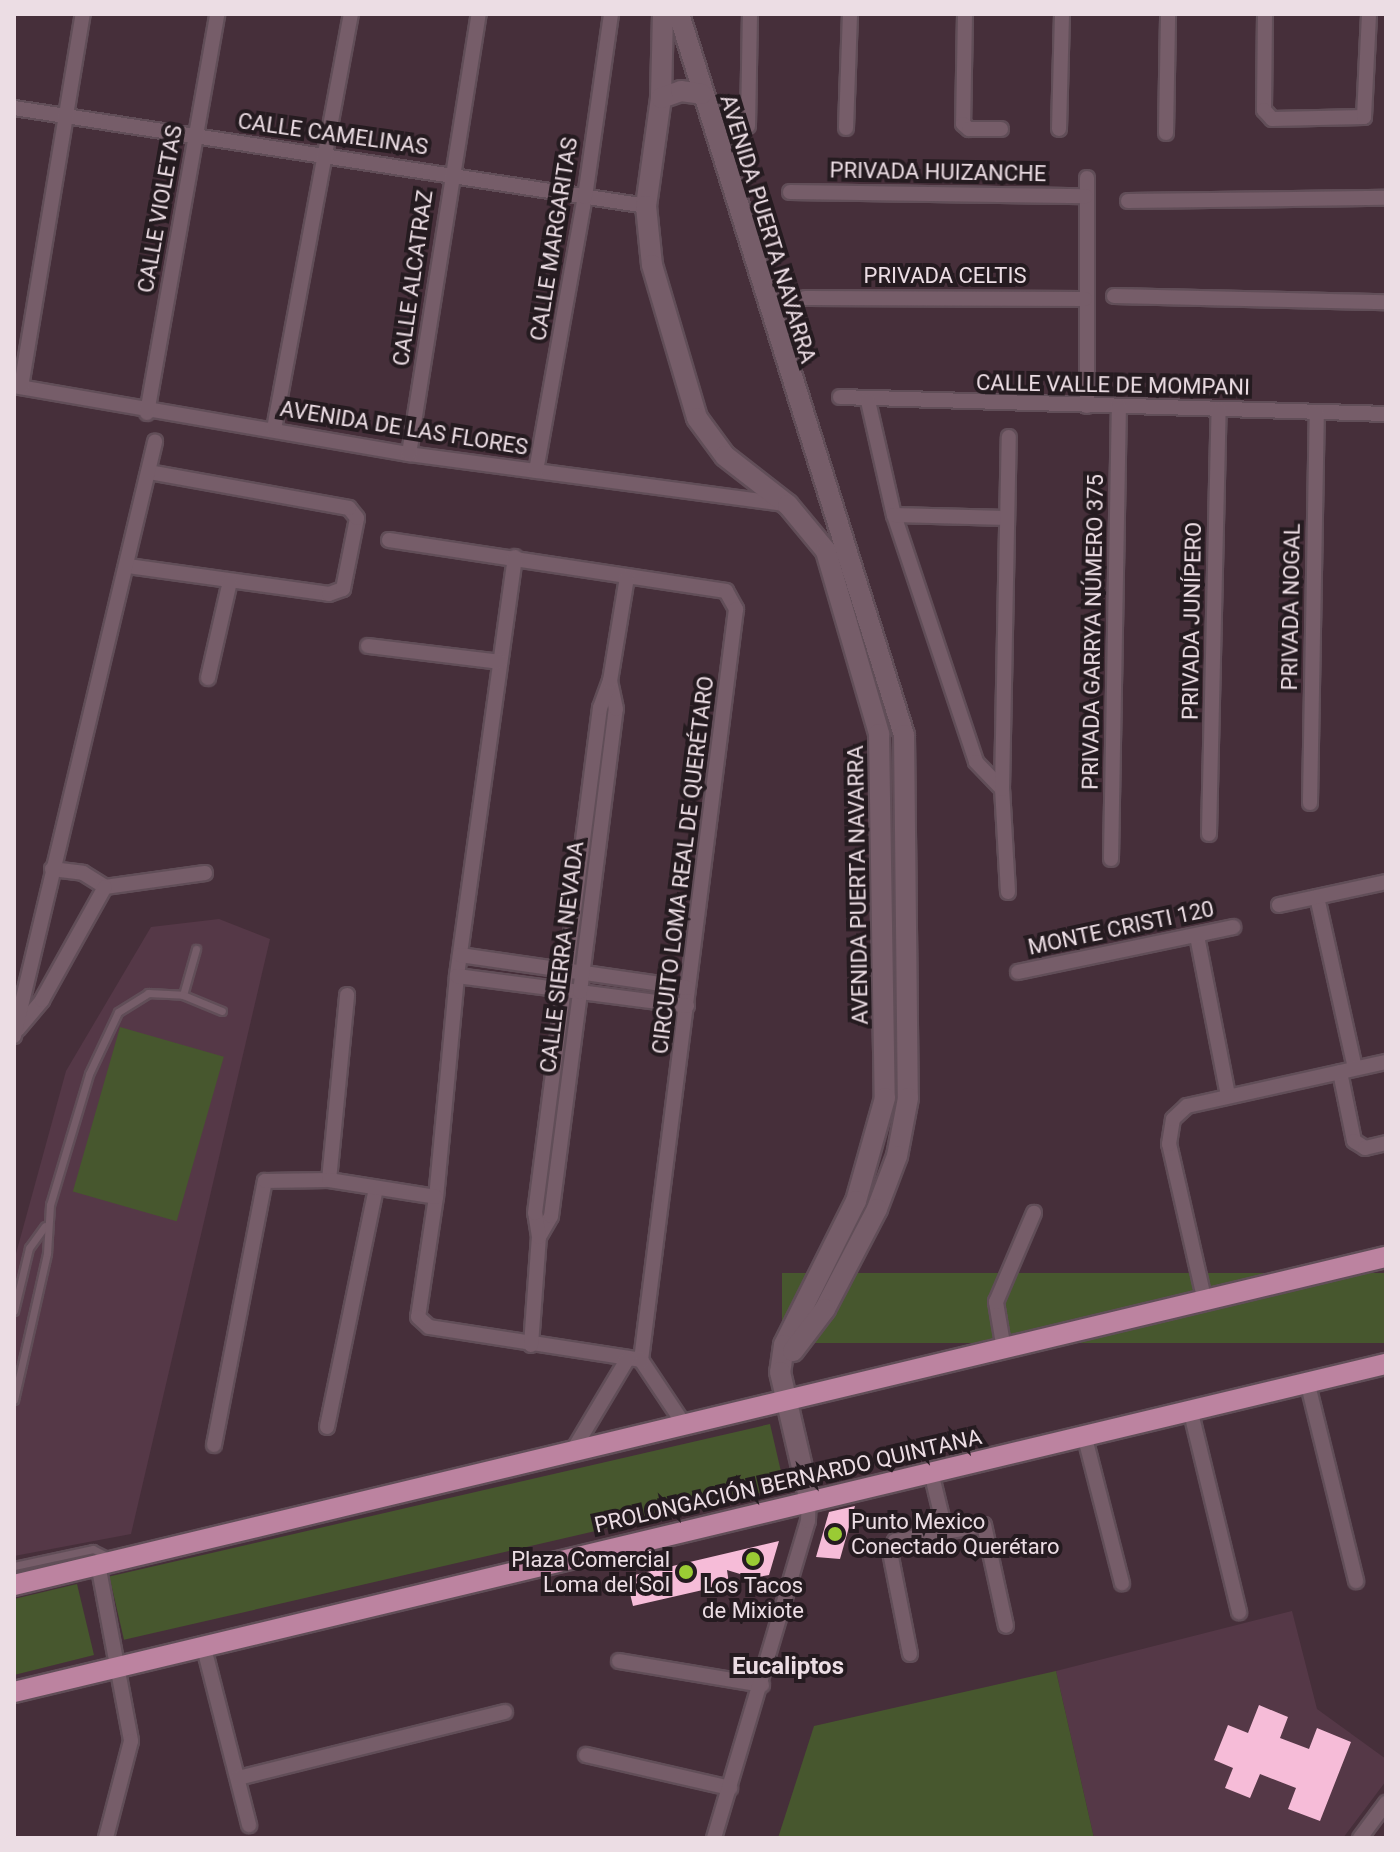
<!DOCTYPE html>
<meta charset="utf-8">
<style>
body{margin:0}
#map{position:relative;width:1400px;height:1852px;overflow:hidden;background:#462f3a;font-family:Roboto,sans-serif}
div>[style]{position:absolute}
.built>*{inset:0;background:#553847}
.green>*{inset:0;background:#47572e;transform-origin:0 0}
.building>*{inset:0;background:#f6bcd8}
.roads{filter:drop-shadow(2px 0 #614e58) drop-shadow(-2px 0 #614e58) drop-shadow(0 2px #614e58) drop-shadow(0 -2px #614e58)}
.lane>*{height:7px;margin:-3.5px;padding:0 3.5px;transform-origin:3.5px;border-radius:3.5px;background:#765d69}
.street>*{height:14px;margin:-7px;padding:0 7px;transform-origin:7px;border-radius:7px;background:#765d69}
.secondary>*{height:20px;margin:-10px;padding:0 10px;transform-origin:10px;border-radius:10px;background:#765d69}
.primary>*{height:20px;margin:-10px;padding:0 10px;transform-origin:10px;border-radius:10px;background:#bc83a0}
.dots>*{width:22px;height:22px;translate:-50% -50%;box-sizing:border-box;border:4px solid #251b20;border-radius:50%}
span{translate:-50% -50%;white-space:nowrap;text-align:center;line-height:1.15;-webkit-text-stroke:8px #251b20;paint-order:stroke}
.street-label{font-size:22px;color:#ecdde4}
.poi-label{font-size:22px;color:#ecdde4}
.left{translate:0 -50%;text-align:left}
.right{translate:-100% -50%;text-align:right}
.neighbourhood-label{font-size:24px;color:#ecdde4;font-weight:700}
.frame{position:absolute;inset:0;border:16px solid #ecdde4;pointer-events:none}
</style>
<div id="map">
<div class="built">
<div style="clip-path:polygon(219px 919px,270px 939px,131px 1534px,14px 1556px,14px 1261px,66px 1071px,151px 927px)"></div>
<div style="clip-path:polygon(1292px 1611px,1317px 1709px,1386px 1759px,1386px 1781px,1343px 1838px,1094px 1838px,1056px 1671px)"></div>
</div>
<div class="green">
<div style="left:120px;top:1027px;width:108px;height:171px;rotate:16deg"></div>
<div style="left:1386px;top:1273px;width:70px;height:604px;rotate:90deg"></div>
<div style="left:770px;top:1424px;width:65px;height:678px;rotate:77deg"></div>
<div style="clip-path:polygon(77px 1584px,94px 1655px,14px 1675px,14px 1599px)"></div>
<div style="clip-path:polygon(1056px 1671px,1094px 1838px,778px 1838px,814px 1726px)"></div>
</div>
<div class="building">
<div style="clip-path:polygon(855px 1506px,840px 1559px,816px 1557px,829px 1512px)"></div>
<div style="clip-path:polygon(779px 1541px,769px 1575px,753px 1578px,727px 1570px,729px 1584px,633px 1606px,626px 1577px)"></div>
<div style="clip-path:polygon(1259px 1705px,1288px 1717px,1280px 1738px,1309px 1749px,1317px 1728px,1351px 1742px,1320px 1821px,1288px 1809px,1296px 1788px,1260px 1774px,1250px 1798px,1225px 1788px,1233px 1768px,1214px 1760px,1228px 1725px,1248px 1733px)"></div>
</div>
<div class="roads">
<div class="lane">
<div style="left:183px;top:995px;width:48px;rotate:-74.2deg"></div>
<div style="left:14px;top:1311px;width:65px;rotate:-76.6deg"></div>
<div style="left:29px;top:1248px;width:27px;rotate:-54deg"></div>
<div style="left:14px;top:1400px;width:151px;rotate:-77.3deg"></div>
<div style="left:47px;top:1253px;width:48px;rotate:-86.4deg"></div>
<div style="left:50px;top:1205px;width:137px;rotate:-73.4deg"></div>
<div style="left:89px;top:1074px;width:68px;rotate:-64.9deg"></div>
<div style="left:118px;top:1012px;width:36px;rotate:-32deg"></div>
<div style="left:148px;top:993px;width:35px;rotate:3deg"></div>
<div style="left:183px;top:995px;width:42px;rotate:22.3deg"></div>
<div style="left:14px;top:1566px;width:81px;rotate:-12.1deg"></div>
<div style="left:93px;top:1549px;width:18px;rotate:27deg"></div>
</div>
<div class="street">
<div style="left:965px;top:14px;width:110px;rotate:91deg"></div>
<div style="left:963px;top:124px;width:8px;rotate:40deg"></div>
<div style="left:969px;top:129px;width:32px"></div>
<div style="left:1265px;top:14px;width:96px;rotate:90.6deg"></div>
<div style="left:1264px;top:110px;width:12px;rotate:48deg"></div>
<div style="left:1272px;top:119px;width:92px;rotate:-1.2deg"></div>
<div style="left:1364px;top:117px;width:103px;rotate:-87.2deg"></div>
<div style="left:14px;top:108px;width:640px;rotate:8.81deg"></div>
<div style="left:748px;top:126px;width:112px;rotate:-89deg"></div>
<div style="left:846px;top:128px;width:114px;rotate:-88deg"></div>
<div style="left:1059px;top:129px;width:115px;rotate:-88.5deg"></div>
<div style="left:1166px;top:133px;width:119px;rotate:-89deg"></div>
<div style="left:1087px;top:178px;width:228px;rotate:90deg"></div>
<div style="left:790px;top:192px;width:296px;rotate:0.8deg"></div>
<div style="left:1128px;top:201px;width:258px;rotate:-0.7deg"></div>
<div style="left:1114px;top:296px;width:272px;rotate:1.3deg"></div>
<div style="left:805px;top:298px;width:280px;rotate:0.2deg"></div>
<div style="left:14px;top:386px;width:401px;rotate:9.8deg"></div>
<div style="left:409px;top:454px;width:378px;rotate:7.6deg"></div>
<div style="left:21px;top:387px;width:378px;rotate:-80.6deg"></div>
<div style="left:840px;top:397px;width:546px;rotate:1.78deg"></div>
<div style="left:868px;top:401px;width:117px;rotate:77.2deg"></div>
<div style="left:894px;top:515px;width:260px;rotate:71.6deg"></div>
<div style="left:976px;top:762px;width:37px;rotate:46deg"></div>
<div style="left:147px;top:413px;width:405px;rotate:-80deg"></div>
<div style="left:274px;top:429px;width:422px;rotate:-79.5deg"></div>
<div style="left:409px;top:454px;width:446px;rotate:-81deg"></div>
<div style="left:536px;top:471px;width:278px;rotate:-79.9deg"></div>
<div style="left:585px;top:197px;width:185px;rotate:-81.9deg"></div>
<div style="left:894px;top:515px;width:113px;rotate:1.5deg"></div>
<div style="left:389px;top:540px;width:341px;rotate:8.6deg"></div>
<div style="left:726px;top:591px;width:21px;rotate:61deg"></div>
<div style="left:736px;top:609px;width:757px;rotate:97.21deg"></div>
<div style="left:641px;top:1360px;width:79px;rotate:56.3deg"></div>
<div style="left:515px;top:557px;width:423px;rotate:97.9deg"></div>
<div style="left:457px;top:976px;width:222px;rotate:95.4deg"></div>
<div style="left:436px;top:1197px;width:121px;rotate:98.5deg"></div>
<div style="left:418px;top:1317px;width:15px;rotate:42deg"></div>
<div style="left:429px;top:1327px;width:215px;rotate:8.8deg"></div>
<div style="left:128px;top:566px;width:203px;rotate:7.9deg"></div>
<div style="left:329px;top:594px;width:15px;rotate:-20deg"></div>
<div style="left:343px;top:589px;width:72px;rotate:-78.8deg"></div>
<div style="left:357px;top:518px;width:13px;rotate:-129deg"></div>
<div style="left:349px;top:508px;width:204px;rotate:-169.8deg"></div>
<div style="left:368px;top:646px;width:133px;rotate:6.9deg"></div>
<div style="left:208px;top:678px;width:99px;rotate:-77.2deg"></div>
<div style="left:1310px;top:803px;width:391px;rotate:-89deg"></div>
<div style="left:1209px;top:834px;width:425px;rotate:-88.7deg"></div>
<div style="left:1111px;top:859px;width:453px;rotate:-89deg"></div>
<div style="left:52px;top:869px;width:31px;rotate:7deg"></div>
<div style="left:83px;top:873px;width:26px;rotate:32deg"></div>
<div style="left:105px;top:887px;width:101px;rotate:-8deg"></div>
<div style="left:1008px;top:892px;width:103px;rotate:-93.3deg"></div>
<div style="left:1002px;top:789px;width:352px;rotate:-88.9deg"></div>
<div style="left:1317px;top:897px;width:175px;rotate:77.5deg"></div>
<div style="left:1279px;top:905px;width:109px;rotate:-12.1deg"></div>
<div style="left:1197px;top:936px;width:163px;rotate:79deg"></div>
<div style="left:460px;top:955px;width:230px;rotate:8.2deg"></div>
<div style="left:1018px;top:972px;width:220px;rotate:-11.8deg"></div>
<div style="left:457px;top:976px;width:232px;rotate:7.4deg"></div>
<div style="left:18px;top:1029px;width:38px;rotate:-50deg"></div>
<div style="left:42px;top:1000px;width:129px;rotate:-60.9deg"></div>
<div style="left:14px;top:1036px;width:611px;rotate:-76.65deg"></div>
<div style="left:1340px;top:1072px;width:70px;rotate:78.5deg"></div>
<div style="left:1354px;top:1141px;width:13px;rotate:32deg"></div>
<div style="left:1365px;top:1148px;width:22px;rotate:-13deg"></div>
<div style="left:329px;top:1180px;width:186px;rotate:-84.4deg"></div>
<div style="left:539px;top:1237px;width:24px;rotate:-60deg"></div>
<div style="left:551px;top:1216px;width:226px;rotate:-82.6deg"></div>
<div style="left:580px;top:992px;width:285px;rotate:-82.8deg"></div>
<div style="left:616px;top:709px;width:29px;rotate:-102deg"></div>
<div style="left:1205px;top:1302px;width:162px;rotate:-102.8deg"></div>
<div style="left:1169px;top:1144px;width:25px;rotate:-81deg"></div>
<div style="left:1173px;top:1119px;width:19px;rotate:-43deg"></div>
<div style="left:1187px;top:1106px;width:204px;rotate:-12.5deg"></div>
<div style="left:531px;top:1345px;width:108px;rotate:-85.8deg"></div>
<div style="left:539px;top:1237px;width:24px;rotate:-99deg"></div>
<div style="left:535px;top:1213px;width:509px;rotate:-82.67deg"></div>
<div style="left:600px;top:708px;width:29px;rotate:-70deg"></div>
<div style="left:610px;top:681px;width:105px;rotate:-80.7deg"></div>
<div style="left:1004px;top:1350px;width:49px;rotate:-99.5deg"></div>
<div style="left:996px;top:1302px;width:97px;rotate:-66.9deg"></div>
<div style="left:1308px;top:1385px;width:202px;rotate:76.2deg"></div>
<div style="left:1191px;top:1413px;width:205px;rotate:76.4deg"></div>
<div style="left:327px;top:1427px;width:243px;rotate:-78.4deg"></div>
<div style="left:1085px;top:1438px;width:150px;rotate:75.7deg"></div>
<div style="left:214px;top:1445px;width:269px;rotate:-79.1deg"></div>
<div style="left:265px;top:1181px;width:64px;rotate:-0.9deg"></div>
<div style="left:329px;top:1180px;width:108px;rotate:9deg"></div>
<div style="left:572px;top:1452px;width:109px;rotate:-59.2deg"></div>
<div style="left:931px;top:1472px;width:60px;rotate:76.4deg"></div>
<div style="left:98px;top:1564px;width:180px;rotate:79.4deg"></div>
<div style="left:131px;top:1741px;width:100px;rotate:104.5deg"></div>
<div style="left:203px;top:1644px;width:187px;rotate:75.7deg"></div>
<div style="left:910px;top:1654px;width:104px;rotate:-101.1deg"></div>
<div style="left:890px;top:1552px;width:12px;rotate:-66deg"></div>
<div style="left:895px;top:1541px;width:90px;rotate:-10.2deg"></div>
<div style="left:984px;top:1525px;width:103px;rotate:77.7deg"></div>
<div style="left:619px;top:1661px;width:145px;rotate:9.5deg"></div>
<div style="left:586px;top:1755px;width:148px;rotate:12.9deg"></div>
<div style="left:238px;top:1778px;width:275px;rotate:-13.9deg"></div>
<div style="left:714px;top:1838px;width:331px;rotate:-73.5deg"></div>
<div style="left:808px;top:1521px;width:23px;rotate:-88deg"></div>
<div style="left:1360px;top:1838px;width:44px;rotate:-53.4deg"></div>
</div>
<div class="secondary">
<div style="left:663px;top:14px;width:84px;rotate:91.4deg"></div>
<div style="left:661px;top:98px;width:109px;rotate:97.9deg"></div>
<div style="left:646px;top:206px;width:59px;rotate:84.2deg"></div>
<div style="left:652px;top:265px;width:159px;rotate:73.6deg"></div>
<div style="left:697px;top:418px;width:47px;rotate:53.6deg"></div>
<div style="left:725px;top:456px;width:80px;rotate:37.9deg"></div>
<div style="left:788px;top:505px;width:60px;rotate:50.4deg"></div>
<div style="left:826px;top:551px;width:191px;rotate:73.8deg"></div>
<div style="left:879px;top:734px;width:364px;rotate:89.1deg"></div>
<div style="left:885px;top:1098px;width:107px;rotate:105.7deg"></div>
<div style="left:856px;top:1201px;width:161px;rotate:116.6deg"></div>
<div style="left:784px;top:1345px;width:27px;rotate:98deg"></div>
<div style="left:780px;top:1372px;width:129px;rotate:77deg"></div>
<div style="left:679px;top:14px;width:755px;rotate:72.67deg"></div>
<div style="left:904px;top:735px;width:363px;rotate:89.4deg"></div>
<div style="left:908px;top:1098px;width:59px;rotate:100.7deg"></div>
<div style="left:897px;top:1156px;width:57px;rotate:110.7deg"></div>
<div style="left:877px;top:1209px;width:113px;rotate:117.5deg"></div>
<div style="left:825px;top:1309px;width:53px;rotate:127.3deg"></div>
<div style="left:661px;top:98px;width:21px;rotate:-19deg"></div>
<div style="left:681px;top:91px;width:21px;rotate:8deg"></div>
</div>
<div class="primary">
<div style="left:14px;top:1585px;width:1411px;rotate:-13.45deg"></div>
<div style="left:14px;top:1692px;width:1411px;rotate:-13.45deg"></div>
</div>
</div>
<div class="dots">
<div style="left:835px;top:1534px;background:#9acb34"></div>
<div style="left:753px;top:1559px;background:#9acb34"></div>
<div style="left:686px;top:1572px;background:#9acb34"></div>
</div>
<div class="street-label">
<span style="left:333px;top:134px;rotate:8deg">CALLE CAMELINAS</span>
<span style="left:938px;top:172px;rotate:1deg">PRIVADA HUIZANCHE</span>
<span style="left:160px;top:209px;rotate:-80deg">CALLE VIOLETAS</span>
<span style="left:768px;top:229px;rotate:73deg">AVENIDA PUERTA NAVARRA</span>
<span style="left:554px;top:239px;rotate:-81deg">CALLE MARGARITAS</span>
<span style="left:945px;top:276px">PRIVADA CELTIS</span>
<span style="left:413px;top:278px;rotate:-82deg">CALLE ALCATRAZ</span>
<span style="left:1113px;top:385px;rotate:1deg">CALLE VALLE DE MOMPANI</span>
<span style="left:404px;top:428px;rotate:9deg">AVENIDA DE LAS FLORES</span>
<span style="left:1291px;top:607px;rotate:-89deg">PRIVADA NOGAL</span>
<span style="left:1192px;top:621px;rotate:-89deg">PRIVADA JUNÍPERO</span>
<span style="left:1093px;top:632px;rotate:-89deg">PRIVADA GARRYA NÚMERO 375</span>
<span style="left:683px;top:865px;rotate:-83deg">CIRCUITO LOMA REAL DE QUERÉTARO</span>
<span style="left:858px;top:885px;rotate:-91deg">AVENIDA PUERTA NAVARRA</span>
<span style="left:1121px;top:928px;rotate:-12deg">MONTE CRISTI 120</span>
<span style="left:562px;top:957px;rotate:-83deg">CALLE SIERRA NEVADA</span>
<span style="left:788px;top:1481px;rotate:-13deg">PROLONGACIÓN BERNARDO QUINTANA</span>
</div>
<div class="poi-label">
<span class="left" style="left:851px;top:1534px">Punto Mexico<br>Conectado Querétaro</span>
<span class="right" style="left:670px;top:1572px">Plaza Comercial<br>Loma del Sol</span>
<span style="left:753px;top:1598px">Los Tacos<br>de Mixiote</span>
</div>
<div class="neighbourhood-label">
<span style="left:788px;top:1667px">Eucaliptos</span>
</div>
<div class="frame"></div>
</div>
